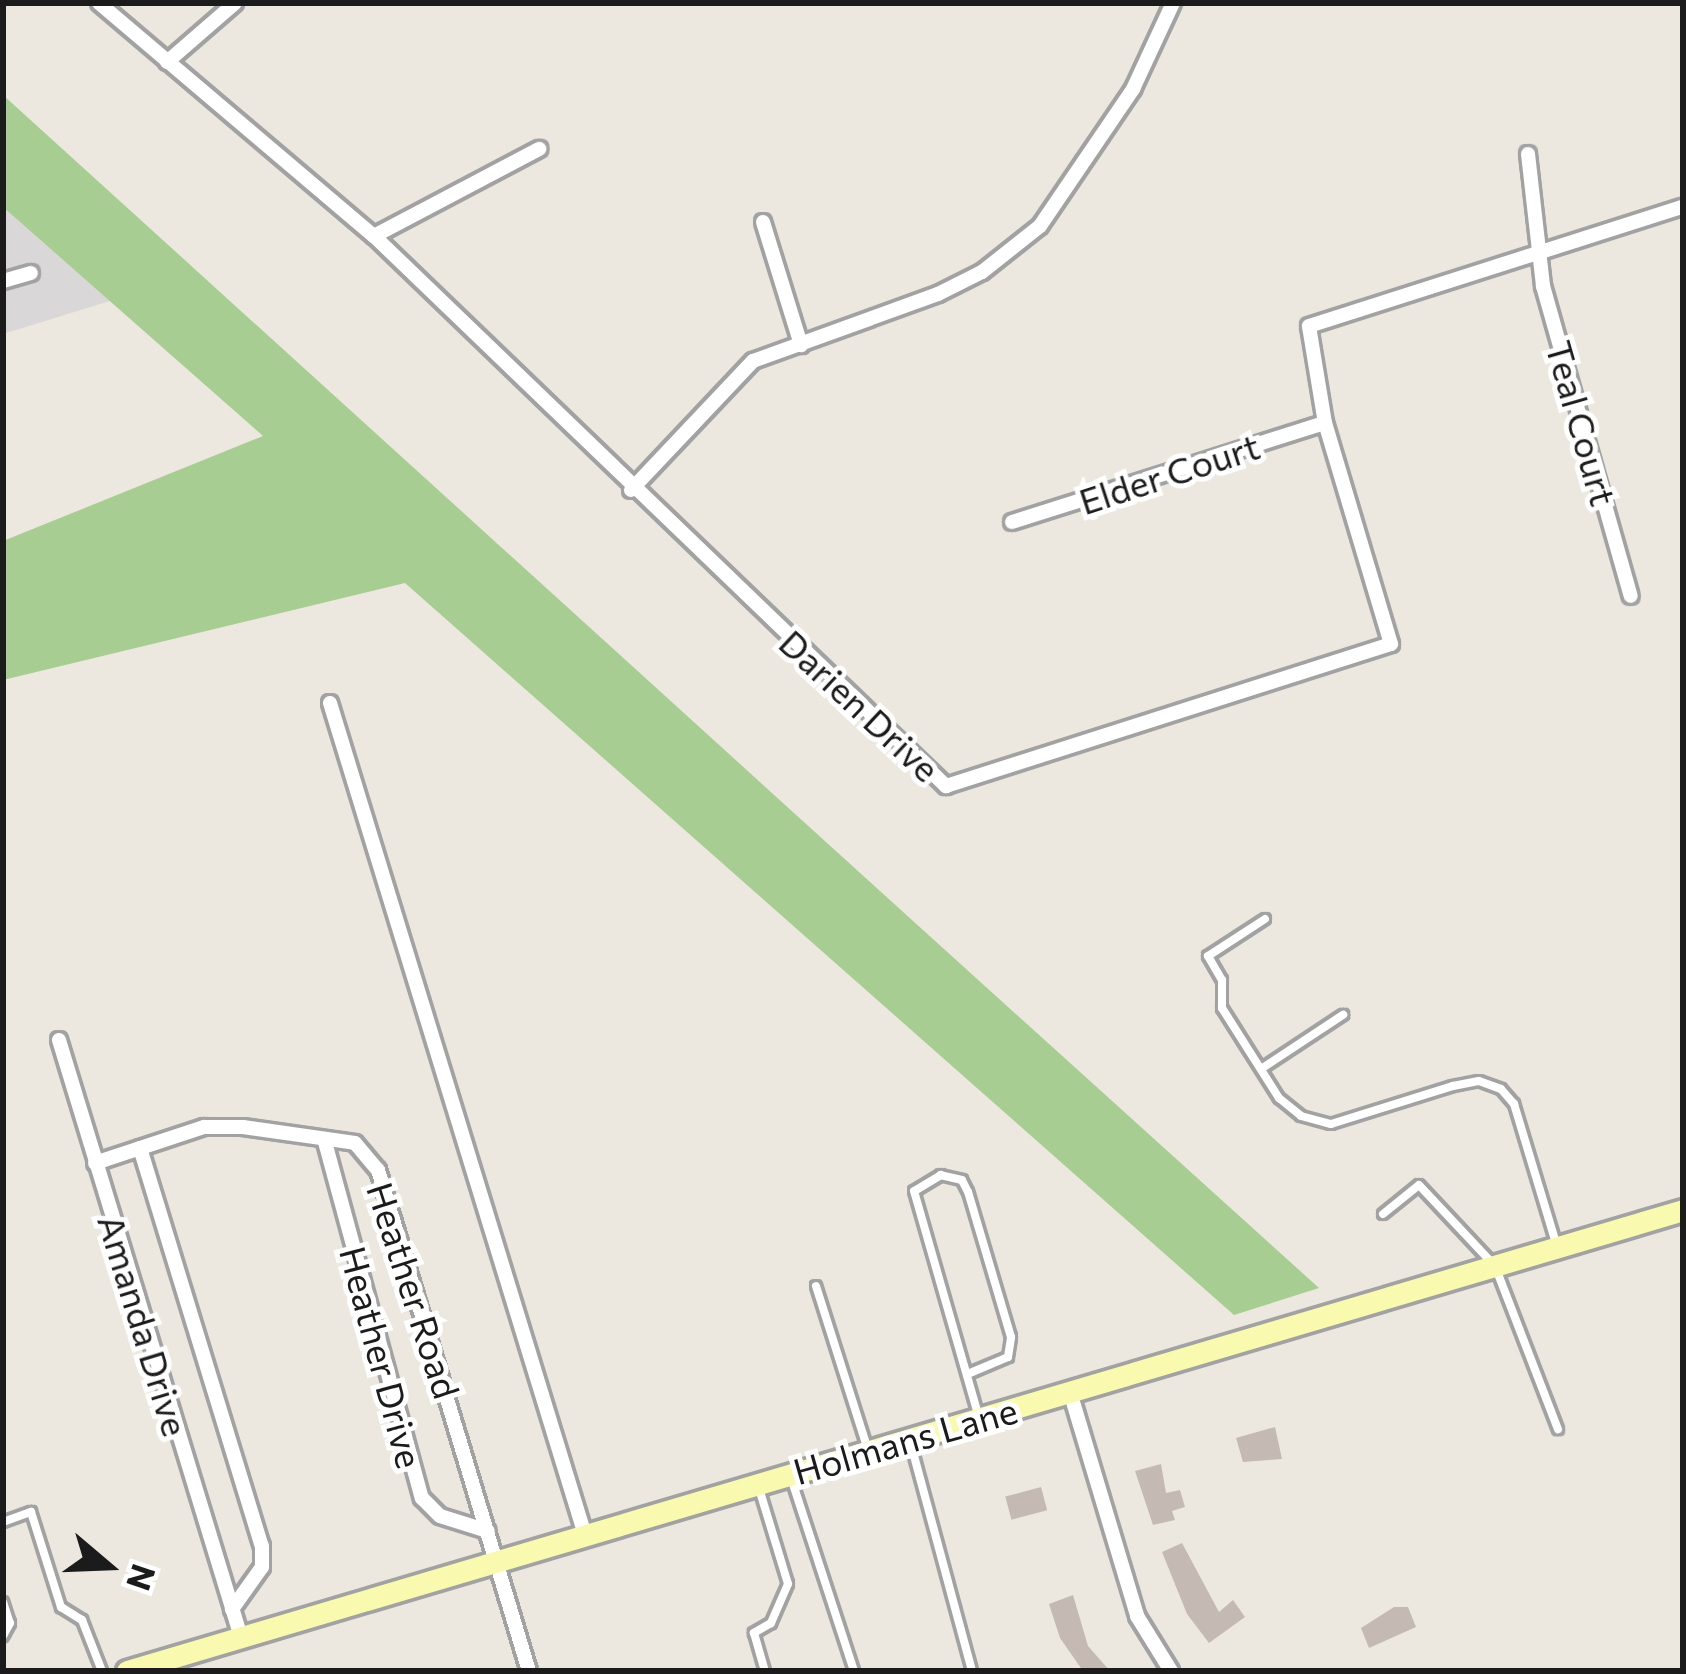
<!DOCTYPE html>
<style>
body{margin:0}
#map{position:relative;width:1686px;height:1674px;overflow:hidden;background:#ede8df;font-family:Commissioner,sans-serif}
div>[style]{position:absolute}
.residential>*{inset:0;background:#d9d7d7}
.forest>*{inset:0;background:#a7cd93}
.building>*{inset:0;background:#c4bab3;transform-origin:0 0}
.roads{filter:drop-shadow(3px 0 #a2a2a2) drop-shadow(-3px 0 #a2a2a2) drop-shadow(0 3px #a2a2a2) drop-shadow(0 -3px #a2a2a2)}
.lane>*{height:8px;margin:-4px;padding:0 4px;transform-origin:4px;border-radius:4px;background:#fff}
.street>*{height:14px;margin:-7px;padding:0 7px;transform-origin:7px;border-radius:7px;background:#fff}
.secondary>*{height:21px;margin:-10.5px;padding:0 10.5px;transform-origin:10.5px;border-radius:10.5px;background:#f9fab0}
span{translate:-50% -50%;white-space:nowrap;text-align:center;line-height:1.15;-webkit-text-stroke:10px #fff;paint-order:stroke}
.street-label{font-size:36px;color:#1b1b1b}
.frame{position:absolute;inset:0;border:6px solid #1b1b1b;pointer-events:none}
.north{position:absolute;left:48px;top:1506px;width:120px;height:120px;-webkit-text-stroke:9px #fff;paint-order:stroke;rotate:109deg;font-size:33px;font-weight:700;line-height:48px;text-align:center;color:#1b1b1b}
.north::after{content:'';display:block;margin:auto;width:42px;height:54px;background:#1b1b1b;clip-path:polygon(50% 0,100% 100%,50% 72%,0 100%)}
</style>
<div id="map">
<div class="residential">
<div style="clip-path:polygon(3px 207px,110px 301px,3px 334px)"></div>
</div>
<div class="forest">
<div style="clip-path:polygon(3px 95px,923px 930px,1319px 1288px,1234px 1315px,405px 583px,3px 680px,3px 541px,263px 436px,3px 207px)"></div>
</div>
<div class="building">
<div style="clip-path:polygon(1275px 1427px,1282px 1459px,1243px 1462px,1236px 1438px)"></div>
<div style="clip-path:polygon(1161px 1464px,1166px 1493px,1180px 1490px,1185px 1507px,1172px 1511px,1175px 1520px,1153px 1525px,1135px 1471px)"></div>
<div style="left:1041px;top:1487px;width:24px;height:37px;rotate:75deg"></div>
<div style="clip-path:polygon(1182px 1543px,1219px 1612px,1233px 1600px,1245px 1617px,1209px 1643px,1187px 1614px,1162px 1552px)"></div>
<div style="clip-path:polygon(1073px 1595px,1088px 1646px,1110px 1671px,1083px 1671px,1060px 1638px,1049px 1604px)"></div>
<div style="clip-path:polygon(1394px 1607px,1408px 1607px,1416px 1627px,1369px 1648px,1361px 1628px)"></div>
</div>
<div class="roads">
<div class="lane">
<div style="left:1265px;top:919px;width:68px;rotate:147deg"></div>
<div style="left:1208px;top:956px;width:28px;rotate:60deg"></div>
<div style="left:1222px;top:980px;width:28px;rotate:90deg"></div>
<div style="left:1222px;top:1008px;width:107px;rotate:57.7deg"></div>
<div style="left:1279px;top:1098px;width:28px;rotate:39deg"></div>
<div style="left:1301px;top:1116px;width:31px;rotate:15deg"></div>
<div style="left:1331px;top:1124px;width:128px;rotate:-17.3deg"></div>
<div style="left:1453px;top:1086px;width:26px;rotate:-11deg"></div>
<div style="left:1479px;top:1081px;width:23px;rotate:20deg"></div>
<div style="left:1501px;top:1089px;width:20px;rotate:49deg"></div>
<div style="left:1514px;top:1104px;width:148px;rotate:73.2deg"></div>
<div style="left:1264px;top:1067px;width:95px;rotate:-33.4deg"></div>
<div style="left:1383px;top:1214px;width:46px;rotate:-38.9deg"></div>
<div style="left:1419px;top:1185px;width:111px;rotate:46.8deg"></div>
<div style="left:1495px;top:1266px;width:175px;rotate:68.9deg"></div>
<div style="left:816px;top:1286px;width:172px;rotate:72.4deg"></div>
<div style="left:970px;top:1373px;width:41px;rotate:-22.8deg"></div>
<div style="left:1008px;top:1357px;width:20px;rotate:-81deg"></div>
<div style="left:1011px;top:1337px;width:151px;rotate:-106.5deg"></div>
<div style="left:968px;top:1192px;width:13px;rotate:-117deg"></div>
<div style="left:962px;top:1180px;width:22px;rotate:-167deg"></div>
<div style="left:941px;top:1175px;width:31px;rotate:149deg"></div>
<div style="left:914px;top:1191px;width:235px;rotate:74deg"></div>
<div style="left:910px;top:1441px;width:238px;rotate:74.9deg"></div>
<div style="left:791px;top:1478px;width:203px;rotate:71.9deg"></div>
<div style="left:758px;top:1485px;width:103px;rotate:73.1deg"></div>
<div style="left:788px;top:1584px;width:43px;rotate:113.6deg"></div>
<div style="left:771px;top:1623px;width:20px;rotate:150deg"></div>
<div style="left:754px;top:1633px;width:40px;rotate:74deg"></div>
<div style="left:3px;top:1522px;width:30px;rotate:-20deg"></div>
<div style="left:31px;top:1512px;width:100px;rotate:72.5deg"></div>
<div style="left:61px;top:1607px;width:25px;rotate:32deg"></div>
<div style="left:82px;top:1620px;width:55px;rotate:68.6deg"></div>
<div style="left:3px;top:1602px;width:22px;rotate:72deg"></div>
<div style="left:10px;top:1623px;width:15px;rotate:118deg"></div>
</div>
<div class="street">
<div style="left:99px;top:3px;width:360px;rotate:40.3deg"></div>
<div style="left:374px;top:236px;width:794px;rotate:43.88deg"></div>
<div style="left:946px;top:786px;width:467px;rotate:-17.7deg"></div>
<div style="left:1391px;top:644px;width:231px;rotate:-106.6deg"></div>
<div style="left:1325px;top:423px;width:98px;rotate:-99.4deg"></div>
<div style="left:1309px;top:326px;width:392px;rotate:-17.7deg"></div>
<div style="left:167px;top:62px;width:90px;rotate:-40.9deg"></div>
<div style="left:1528px;top:154px;width:133px;rotate:83.5deg"></div>
<div style="left:1543px;top:286px;width:322px;rotate:74.2deg"></div>
<div style="left:763px;top:222px;width:129px;rotate:72.8deg"></div>
<div style="left:374px;top:236px;width:187px;rotate:-27.8deg"></div>
<div style="left:3px;top:281px;width:29px;rotate:-16deg"></div>
<div style="left:631px;top:490px;width:178px;rotate:-46.6deg"></div>
<div style="left:753px;top:361px;width:197px;rotate:-19.9deg"></div>
<div style="left:938px;top:294px;width:49px;rotate:-26.6deg"></div>
<div style="left:982px;top:272px;width:74px;rotate:-38.4deg"></div>
<div style="left:1040px;top:226px;width:166px;rotate:-55.8deg"></div>
<div style="left:1133px;top:89px;width:95px;rotate:-65.1deg"></div>
<div style="left:1012px;top:522px;width:328px;rotate:-17.6deg"></div>
<div style="left:330px;top:703px;width:870px;rotate:72.96deg"></div>
<div style="left:59px;top:1040px;width:624px;rotate:73.05deg"></div>
<div style="left:325px;top:1142px;width:369px;rotate:74.8deg"></div>
<div style="left:422px;top:1498px;width:25px;rotate:45deg"></div>
<div style="left:440px;top:1516px;width:50px;rotate:17.4deg"></div>
<div style="left:140px;top:1148px;width:416px;rotate:73deg"></div>
<div style="left:262px;top:1546px;width:21px;rotate:90deg"></div>
<div style="left:262px;top:1567px;width:52px;rotate:125.5deg"></div>
<div style="left:95px;top:1163px;width:115px;rotate:-18.3deg"></div>
<div style="left:204px;top:1127px;width:39px"></div>
<div style="left:243px;top:1127px;width:113px;rotate:8.1deg"></div>
<div style="left:355px;top:1143px;width:35px;rotate:50deg"></div>
<div style="left:378px;top:1170px;width:523px;rotate:73.23deg"></div>
<div style="left:1070px;top:1392px;width:234px;rotate:73.3deg"></div>
<div style="left:1137px;top:1616px;width:65px;rotate:58.3deg"></div>
</div>
<div class="secondary">
<div style="left:127px;top:1671px;width:1623px;rotate:-16.5deg"></div>
</div>
</div>
<div class="street-label">
<span style="left:1582px;top:423px;rotate:74deg">Teal Court</span>
<span style="left:1169px;top:473px;rotate:-18deg">Elder Court</span>
<span style="left:860px;top:705px;rotate:43deg">Darien Drive</span>
<span style="left:414px;top:1290px;rotate:72deg">Heather Road</span>
<span style="left:144px;top:1325px;rotate:73deg">Amanda Drive</span>
<span style="left:382px;top:1357px;rotate:75deg">Heather Drive</span>
<span style="left:905px;top:1440px;rotate:-16deg">Holmans Lane</span>
</div>
<div class="frame"></div>
<div class="north">N</div>
</div>
